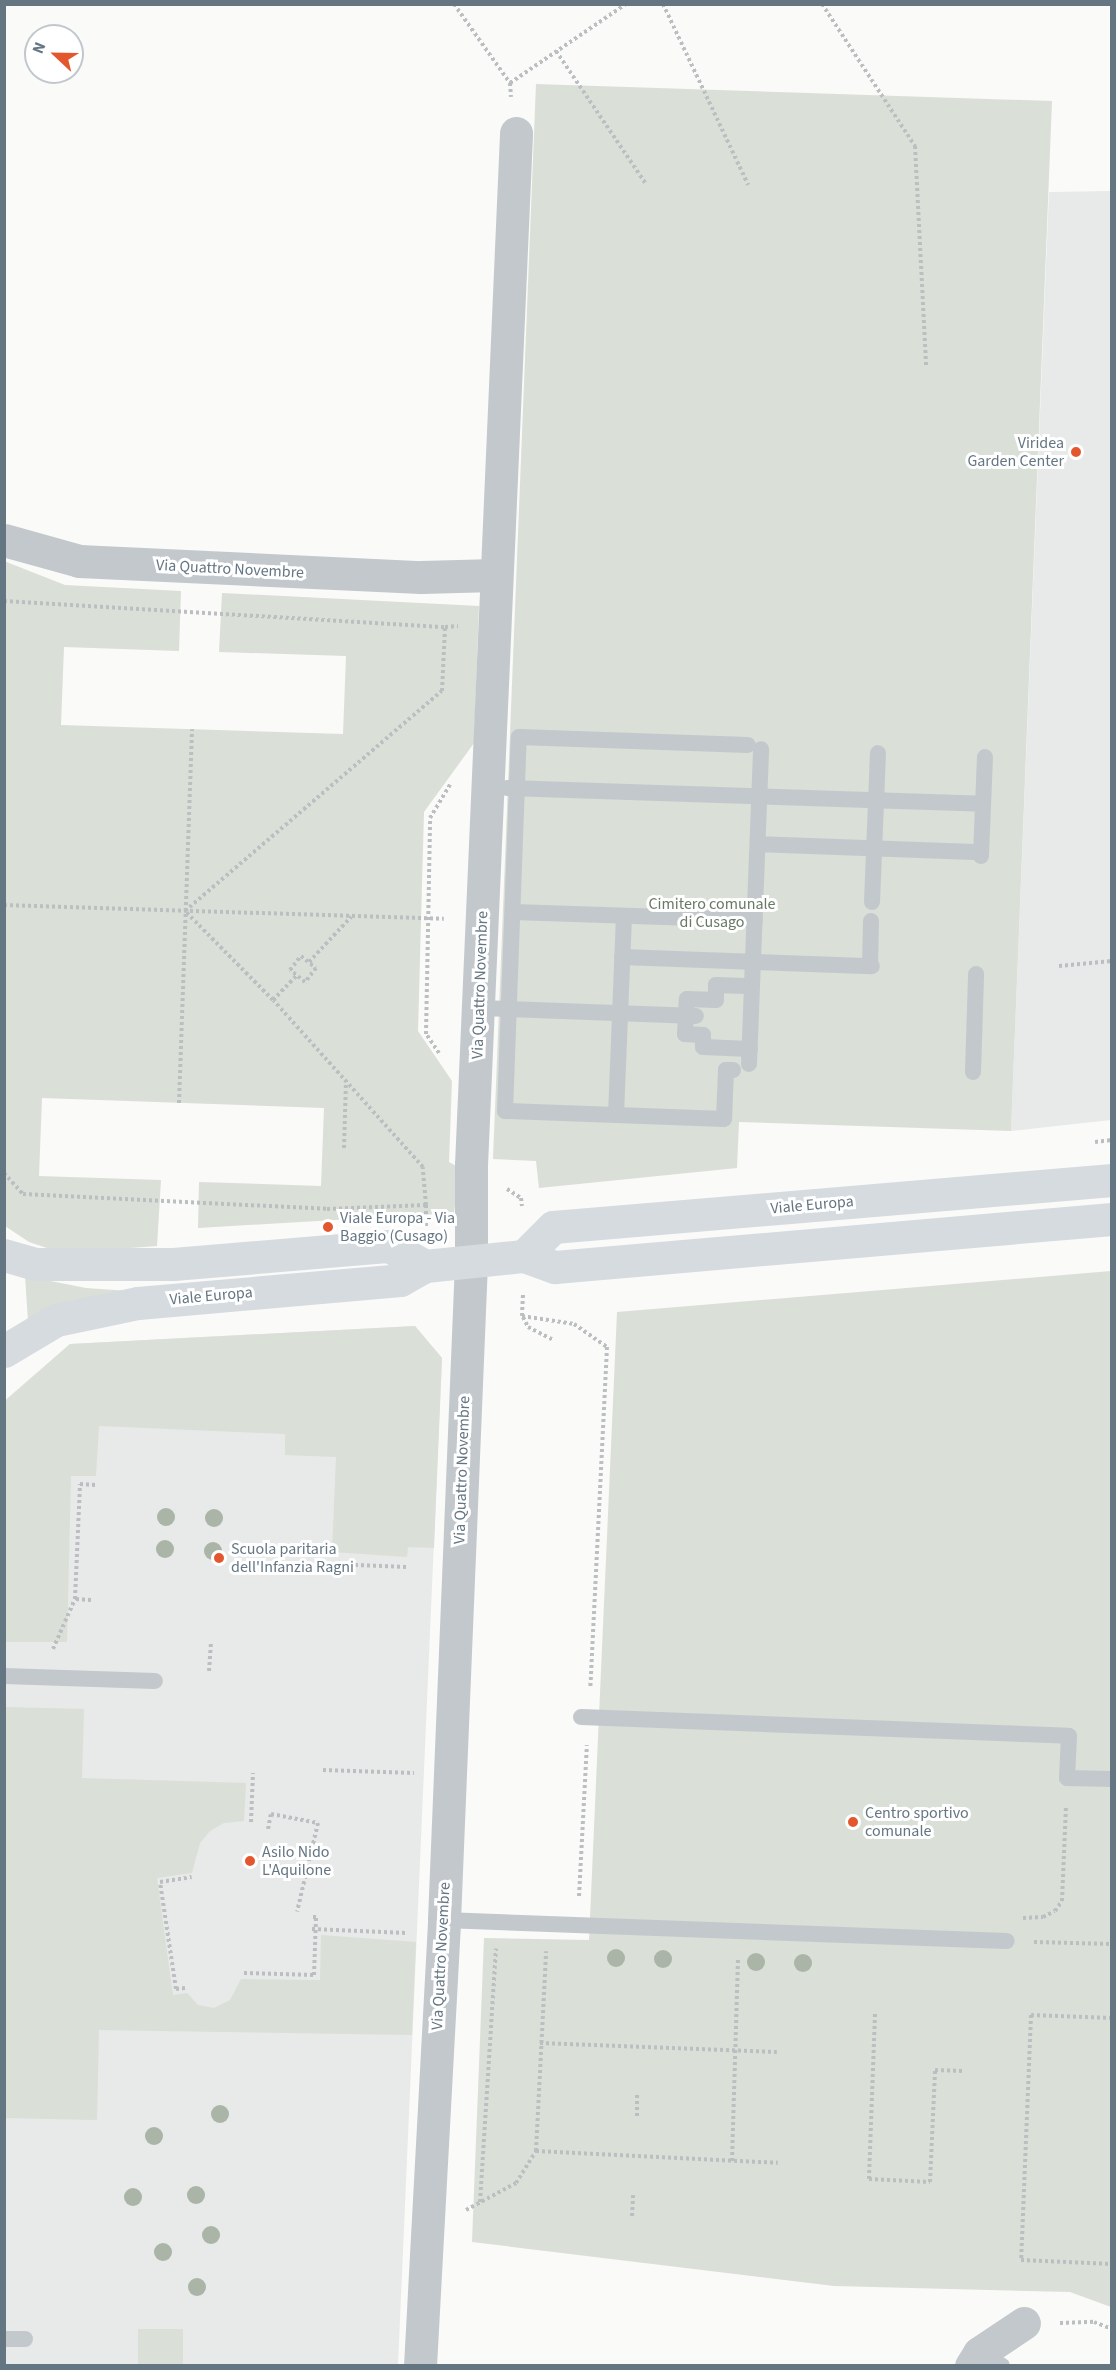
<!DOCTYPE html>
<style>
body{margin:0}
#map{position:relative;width:1116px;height:2370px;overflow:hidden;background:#fafaf8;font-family:"Source Sans 3",sans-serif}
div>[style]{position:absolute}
.built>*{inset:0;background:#e8e9e9}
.green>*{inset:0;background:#dadfd7;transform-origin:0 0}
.path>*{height:4px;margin-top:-2px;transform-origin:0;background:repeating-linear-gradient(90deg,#bbbfc2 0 3px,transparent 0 6px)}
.lane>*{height:16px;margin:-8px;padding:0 8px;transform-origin:8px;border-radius:8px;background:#c3c8cc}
.street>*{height:33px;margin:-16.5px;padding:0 16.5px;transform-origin:16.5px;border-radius:16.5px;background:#c3c8cc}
.secondary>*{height:33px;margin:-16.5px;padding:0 16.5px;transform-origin:16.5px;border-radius:16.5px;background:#d6dbdf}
.trees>*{width:18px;height:18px;margin:-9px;border-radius:50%;background:#aab4a7}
.dots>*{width:16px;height:16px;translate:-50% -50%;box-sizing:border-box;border:3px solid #fff;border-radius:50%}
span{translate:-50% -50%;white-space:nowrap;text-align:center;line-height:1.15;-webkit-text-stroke:6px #fff;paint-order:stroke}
.poi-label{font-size:16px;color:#657683}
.right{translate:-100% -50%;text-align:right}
.left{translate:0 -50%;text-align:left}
.street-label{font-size:16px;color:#657683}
.park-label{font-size:16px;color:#687a64}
.frame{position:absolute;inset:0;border:6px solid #657683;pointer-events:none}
.north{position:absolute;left:24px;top:24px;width:60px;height:60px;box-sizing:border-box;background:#fff;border:2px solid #c1c8cd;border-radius:50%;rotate:292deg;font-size:16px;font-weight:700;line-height:24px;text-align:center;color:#657683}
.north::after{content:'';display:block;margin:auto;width:21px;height:27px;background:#e4572e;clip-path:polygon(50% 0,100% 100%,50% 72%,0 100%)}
</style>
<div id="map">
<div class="built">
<div style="clip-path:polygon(1111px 191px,1111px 1120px,1011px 1131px,1049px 192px)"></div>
<div style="clip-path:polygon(415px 1326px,442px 1358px,398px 2365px,5px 2365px,4px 1401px,70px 1344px)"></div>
</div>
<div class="green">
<div style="clip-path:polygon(536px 84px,1052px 101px,1011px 1131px,739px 1122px,737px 1168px,539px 1188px,536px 1161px,493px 1159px)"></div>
<div style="clip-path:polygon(4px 561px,65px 585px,181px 591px,179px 651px,64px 647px,61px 725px,343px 734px,346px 656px,219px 652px,222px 593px,479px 606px,474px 743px,424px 812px,418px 1031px,452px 1081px,449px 1162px,460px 1168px,454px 1213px,198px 1228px,199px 1182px,321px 1186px,324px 1108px,42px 1098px,39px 1176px,161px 1180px,157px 1246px,76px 1252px,50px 1249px,29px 1242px,5px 1226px)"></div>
<div style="clip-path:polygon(1111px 1271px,1111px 2307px,1070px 2292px,834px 2286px,472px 2242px,484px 1938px,589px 1940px,617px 1312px)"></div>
<div style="clip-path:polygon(25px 1276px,86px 1288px,129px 1291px,28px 1321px)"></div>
<div style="clip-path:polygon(415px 1326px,442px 1358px,434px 1548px,408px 1547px,407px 1557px,332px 1552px,336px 1457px,285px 1455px,285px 1434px,99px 1426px,96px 1476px,71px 1476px,67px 1642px,5px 1642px,5px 1401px,70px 1344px)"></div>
<div style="clip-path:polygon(5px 1707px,84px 1709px,82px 1778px,246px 1783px,244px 1821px,224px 1823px,210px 1831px,200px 1843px,192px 1873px,157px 1878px,173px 1995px,187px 1993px,198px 2005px,214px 2008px,230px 2000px,241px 1979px,320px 1980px,321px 1935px,416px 1942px,412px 2035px,99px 2030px,97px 2120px,5px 2118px)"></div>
<div style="left:138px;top:2329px;width:45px;height:36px"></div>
</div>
<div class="path">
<div style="left:454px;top:4px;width:97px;rotate:54.7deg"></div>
<div style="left:510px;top:83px;width:14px;rotate:86deg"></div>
<div style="left:663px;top:4px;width:200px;rotate:64.8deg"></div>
<div style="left:822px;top:4px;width:170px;rotate:56.8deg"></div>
<div style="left:915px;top:146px;width:220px;rotate:87.1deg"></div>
<div style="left:556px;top:51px;width:161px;rotate:55.9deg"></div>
<div style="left:510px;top:83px;width:140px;rotate:-34.3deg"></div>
<div style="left:4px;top:601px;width:442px;rotate:3.4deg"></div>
<div style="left:4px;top:905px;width:440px;rotate:1.8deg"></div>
<div style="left:301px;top:956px;width:19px;rotate:39deg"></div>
<div style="left:316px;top:968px;width:18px;rotate:128deg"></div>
<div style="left:305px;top:982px;width:19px;rotate:-141deg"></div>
<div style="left:290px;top:970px;width:18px;rotate:-52deg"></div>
<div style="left:309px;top:962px;width:62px;rotate:-47deg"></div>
<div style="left:1059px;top:966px;width:53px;rotate:-5.4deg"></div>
<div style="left:273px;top:1000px;width:35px;rotate:-46deg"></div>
<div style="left:439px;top:1053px;width:23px;rotate:-124deg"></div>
<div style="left:426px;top:1034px;width:216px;rotate:-88.9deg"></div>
<div style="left:430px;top:818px;width:39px;rotate:-59deg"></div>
<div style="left:179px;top:1103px;width:374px;rotate:-88deg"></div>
<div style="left:1095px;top:1142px;width:17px;rotate:-7deg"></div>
<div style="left:344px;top:1148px;width:68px;rotate:-88.3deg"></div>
<div style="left:4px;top:1173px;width:28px;rotate:48deg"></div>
<div style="left:23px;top:1194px;width:304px;rotate:2.8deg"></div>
<div style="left:327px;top:1209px;width:99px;rotate:-2.3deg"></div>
<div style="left:426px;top:1205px;width:21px;rotate:90deg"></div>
<div style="left:507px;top:1189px;width:17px;rotate:33deg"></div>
<div style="left:521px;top:1198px;width:8px;rotate:83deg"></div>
<div style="left:426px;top:1205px;width:38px;rotate:-95deg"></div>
<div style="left:423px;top:1167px;width:224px;rotate:-131.9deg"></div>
<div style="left:273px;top:1000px;width:125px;rotate:-134.7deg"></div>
<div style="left:185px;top:911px;width:338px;rotate:-40.6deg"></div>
<div style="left:442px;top:691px;width:64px;rotate:-87.3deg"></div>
<div style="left:445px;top:627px;width:13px;rotate:-4deg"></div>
<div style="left:523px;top:1295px;width:21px;rotate:93deg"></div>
<div style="left:522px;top:1316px;width:53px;rotate:8.7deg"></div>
<div style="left:574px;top:1324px;width:40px;rotate:34.9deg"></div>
<div style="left:607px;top:1347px;width:342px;rotate:92.8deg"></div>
<div style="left:523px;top:1317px;width:11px;rotate:63deg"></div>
<div style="left:528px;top:1327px;width:29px;rotate:27deg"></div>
<div style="left:331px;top:1564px;width:76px;rotate:2.3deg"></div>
<div style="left:91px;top:1600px;width:16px;rotate:-176deg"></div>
<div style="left:75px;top:1599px;width:115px;rotate:-87.5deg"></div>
<div style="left:80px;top:1484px;width:16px;rotate:4deg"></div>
<div style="left:53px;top:1649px;width:55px;rotate:-66.3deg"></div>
<div style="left:209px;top:1671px;width:29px;rotate:-86deg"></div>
<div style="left:323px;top:1770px;width:91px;rotate:1.9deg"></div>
<div style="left:251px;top:1822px;width:49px;rotate:-87.7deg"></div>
<div style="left:268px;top:1829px;width:15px;rotate:-79deg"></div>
<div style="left:271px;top:1814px;width:48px;rotate:10.8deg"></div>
<div style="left:318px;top:1823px;width:91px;rotate:103.3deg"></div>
<div style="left:579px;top:1896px;width:151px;rotate:-87deg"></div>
<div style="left:1023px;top:1918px;width:20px;rotate:-3deg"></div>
<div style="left:1043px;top:1917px;width:13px;rotate:-27deg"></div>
<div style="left:1055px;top:1911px;width:12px;rotate:-55deg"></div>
<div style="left:1062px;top:1901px;width:94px;rotate:-87.6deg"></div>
<div style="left:312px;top:1929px;width:95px;rotate:2.4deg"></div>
<div style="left:1034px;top:1942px;width:78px;rotate:1.5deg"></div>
<div style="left:244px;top:1973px;width:70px;rotate:1.6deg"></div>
<div style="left:314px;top:1975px;width:58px;rotate:-88deg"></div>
<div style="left:316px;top:1917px;width:3px;rotate:180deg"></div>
<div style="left:185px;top:1988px;width:9px;rotate:174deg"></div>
<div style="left:176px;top:1989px;width:108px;rotate:-98.5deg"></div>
<div style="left:160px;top:1882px;width:32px;rotate:-9deg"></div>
<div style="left:875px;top:2014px;width:165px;rotate:92.1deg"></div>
<div style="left:869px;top:2179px;width:61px;rotate:2.8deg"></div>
<div style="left:930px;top:2182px;width:112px;rotate:-87.4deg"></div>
<div style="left:935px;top:2070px;width:28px;rotate:2deg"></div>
<div style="left:1112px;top:2018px;width:81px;rotate:-177.9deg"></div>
<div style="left:1031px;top:2015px;width:245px;rotate:92.3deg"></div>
<div style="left:1021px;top:2260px;width:91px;rotate:2.5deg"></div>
<div style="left:540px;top:2043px;width:237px;rotate:2.2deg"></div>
<div style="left:637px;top:2116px;width:22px;rotate:-90deg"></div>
<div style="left:536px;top:2151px;width:242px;rotate:2.8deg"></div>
<div style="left:732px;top:2161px;width:204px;rotate:-88.3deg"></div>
<div style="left:480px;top:2202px;width:254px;rotate:-86.4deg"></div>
<div style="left:466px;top:2210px;width:57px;rotate:-28.4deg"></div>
<div style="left:516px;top:2183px;width:38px;rotate:-58deg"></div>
<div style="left:536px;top:2151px;width:200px;rotate:-87.1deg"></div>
<div style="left:632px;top:2216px;width:21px;rotate:-87deg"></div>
<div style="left:1060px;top:2323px;width:34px;rotate:-2deg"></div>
<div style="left:1094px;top:2322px;width:19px;rotate:21deg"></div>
</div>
<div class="lane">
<div style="left:507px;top:788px;width:476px;rotate:1.9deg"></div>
<div style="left:758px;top:844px;width:223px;rotate:2.1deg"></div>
<div style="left:981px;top:856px;width:99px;rotate:-87.7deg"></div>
<div style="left:872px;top:902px;width:149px;rotate:-87.7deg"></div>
<div style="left:513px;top:912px;width:242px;rotate:1.9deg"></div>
<div style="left:622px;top:957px;width:250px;rotate:2.1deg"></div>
<div style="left:870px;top:966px;width:45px;rotate:-88.7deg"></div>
<div style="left:480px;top:1008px;width:216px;rotate:2.1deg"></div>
<div style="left:750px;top:1049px;width:47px;rotate:-177.6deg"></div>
<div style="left:703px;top:1047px;width:12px;rotate:-90deg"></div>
<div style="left:703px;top:1035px;width:18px;rotate:-177deg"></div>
<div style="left:685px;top:1034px;width:35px;rotate:-87deg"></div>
<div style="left:687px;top:999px;width:29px;rotate:2deg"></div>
<div style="left:716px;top:1000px;width:15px;rotate:-90deg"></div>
<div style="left:716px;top:985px;width:36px;rotate:2deg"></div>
<div style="left:749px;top:1064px;width:315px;rotate:-87.8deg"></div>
<div style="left:733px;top:1070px;width:7px;rotate:180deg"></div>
<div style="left:726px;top:1070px;width:49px;rotate:92.3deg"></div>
<div style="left:724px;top:1119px;width:219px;rotate:-177.9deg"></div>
<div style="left:505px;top:1111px;width:374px;rotate:-87.9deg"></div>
<div style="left:519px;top:737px;width:229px;rotate:2deg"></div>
<div style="left:973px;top:1072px;width:98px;rotate:-88.2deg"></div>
<div style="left:616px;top:1115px;width:199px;rotate:-87.7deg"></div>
<div style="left:4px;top:1676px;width:151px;rotate:1.9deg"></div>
<div style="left:581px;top:1717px;width:488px;rotate:2.2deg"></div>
<div style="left:1069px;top:1736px;width:42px;rotate:92.7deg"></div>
<div style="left:1067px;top:1778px;width:45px;rotate:1.3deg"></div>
<div style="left:444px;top:1920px;width:563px;rotate:2.14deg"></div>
<div style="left:4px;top:2339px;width:21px"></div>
<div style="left:979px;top:2353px;width:26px;rotate:29deg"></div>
</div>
<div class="street">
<div style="left:4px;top:540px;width:78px;rotate:15.6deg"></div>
<div style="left:79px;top:561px;width:342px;rotate:2.7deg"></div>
<div style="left:421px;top:577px;width:74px;rotate:-1.5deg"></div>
<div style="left:420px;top:2366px;width:447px;rotate:-86.9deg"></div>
<div style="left:444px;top:1920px;width:659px;rotate:-87.65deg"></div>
<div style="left:471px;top:1262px;width:97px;rotate:-90deg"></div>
<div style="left:471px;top:1165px;width:1033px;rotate:-87.5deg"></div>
<div style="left:971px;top:2366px;width:15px;rotate:-58deg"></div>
<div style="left:979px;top:2353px;width:54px;rotate:-33.7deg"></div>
</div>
<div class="secondary">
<div style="left:4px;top:1255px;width:33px;rotate:16deg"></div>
<div style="left:36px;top:1264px;width:137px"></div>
<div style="left:173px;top:1264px;width:217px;rotate:-4.8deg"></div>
<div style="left:389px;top:1246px;width:41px;rotate:29.1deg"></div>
<div style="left:524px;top:1256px;width:41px;rotate:-45deg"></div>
<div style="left:553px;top:1227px;width:561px;rotate:-4.81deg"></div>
<div style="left:4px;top:1351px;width:61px;rotate:-30.8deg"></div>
<div style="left:56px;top:1320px;width:84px;rotate:-11.7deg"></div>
<div style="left:138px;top:1303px;width:263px;rotate:-5deg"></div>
<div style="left:400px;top:1280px;width:29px;rotate:-29deg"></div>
<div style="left:425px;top:1266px;width:100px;rotate:-5.8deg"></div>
<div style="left:524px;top:1256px;width:33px;rotate:20deg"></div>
<div style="left:555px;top:1267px;width:559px;rotate:-4.93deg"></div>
</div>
<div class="trees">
<div style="left:166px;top:1517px"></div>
<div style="left:214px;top:1518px"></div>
<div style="left:165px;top:1549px"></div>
<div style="left:213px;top:1551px"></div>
<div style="left:616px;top:1958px"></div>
<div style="left:663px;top:1959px"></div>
<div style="left:756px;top:1962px"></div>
<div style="left:803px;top:1963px"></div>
<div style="left:220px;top:2114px"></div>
<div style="left:154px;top:2136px"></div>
<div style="left:196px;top:2195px"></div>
<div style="left:133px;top:2197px"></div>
<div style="left:211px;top:2235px"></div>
<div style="left:163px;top:2252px"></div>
<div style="left:197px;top:2287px"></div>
</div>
<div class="dots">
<div style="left:1076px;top:452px;background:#e4572e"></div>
<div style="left:328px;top:1227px;background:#e4572e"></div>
<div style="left:219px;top:1558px;background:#e4572e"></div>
<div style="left:853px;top:1822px;background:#e4572e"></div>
<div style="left:250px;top:1861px;background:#e4572e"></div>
</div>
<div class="poi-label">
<span class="right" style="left:1064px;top:452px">Viridea<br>Garden Center</span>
<span class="left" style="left:340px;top:1227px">Viale Europa - Via<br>Baggio (Cusago)</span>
<span class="left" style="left:231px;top:1558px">Scuola paritaria<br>dell'Infanzia Ragni</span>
<span class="left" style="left:865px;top:1822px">Centro sportivo<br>comunale</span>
<span class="left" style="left:262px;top:1861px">Asilo Nido<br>L'Aquilone</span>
</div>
<div class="street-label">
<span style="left:230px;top:569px;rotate:3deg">Via Quattro Novembre</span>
<span style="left:480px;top:985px;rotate:-88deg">Via Quattro Novembre</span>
<span style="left:812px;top:1205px;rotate:-5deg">Viale Europa</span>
<span style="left:211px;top:1296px;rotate:-5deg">Viale Europa</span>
<span style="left:462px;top:1470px;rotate:-88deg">Via Quattro Novembre</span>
<span style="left:441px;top:1956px;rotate:-87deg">Via Quattro Novembre</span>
</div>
<div class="park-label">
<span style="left:712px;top:913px">Cimitero comunale<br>di Cusago</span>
</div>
<div class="frame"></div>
<div class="north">N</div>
</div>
